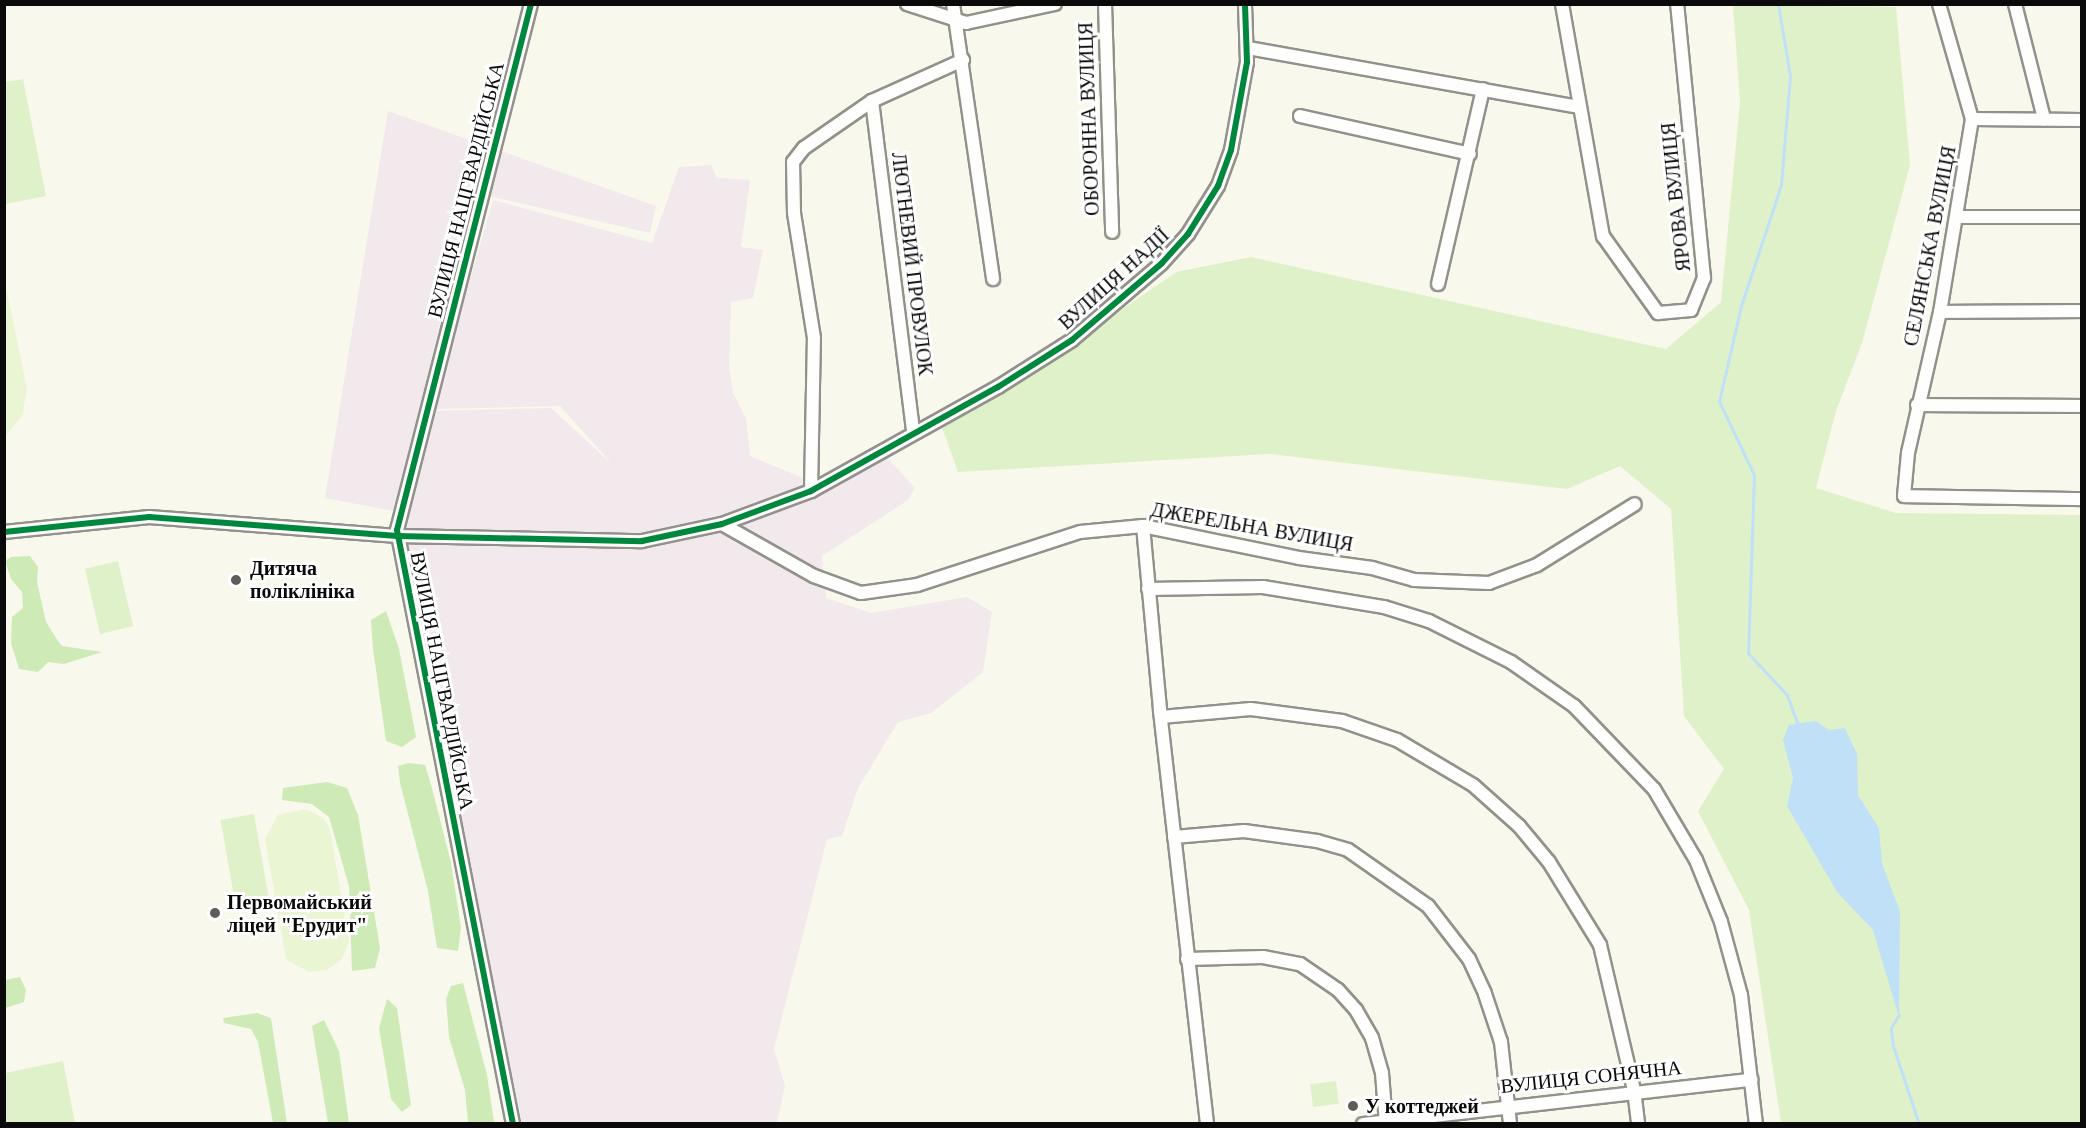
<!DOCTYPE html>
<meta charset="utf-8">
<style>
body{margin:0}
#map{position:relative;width:2086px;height:1128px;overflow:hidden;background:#f9f8ec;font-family:Georgia,serif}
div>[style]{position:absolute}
.industrial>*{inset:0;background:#f1e9eb}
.green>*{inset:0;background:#dff1c9;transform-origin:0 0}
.forest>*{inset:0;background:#ceeab7}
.pitch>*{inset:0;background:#eaf5d4}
.water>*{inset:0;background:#bfe0f7}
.stream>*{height:3px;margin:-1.5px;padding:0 1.5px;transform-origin:1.5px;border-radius:1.5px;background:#bfe0f7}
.roads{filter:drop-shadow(2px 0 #92918c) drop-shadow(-2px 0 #92918c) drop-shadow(0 2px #92918c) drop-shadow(0 -2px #92918c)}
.minor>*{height:12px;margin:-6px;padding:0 6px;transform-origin:6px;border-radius:6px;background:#fefefc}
.cycleway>*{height:6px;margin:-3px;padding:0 3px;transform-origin:3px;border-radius:3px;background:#00873e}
.dots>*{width:16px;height:16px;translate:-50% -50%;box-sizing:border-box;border:3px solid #fff;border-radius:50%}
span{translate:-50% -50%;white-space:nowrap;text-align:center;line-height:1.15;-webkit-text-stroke:6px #fff;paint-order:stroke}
.street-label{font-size:20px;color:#0a0a0a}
.poi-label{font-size:20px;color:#0a0a0a;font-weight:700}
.left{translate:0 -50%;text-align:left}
.frame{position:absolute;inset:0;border:6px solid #0a0a0a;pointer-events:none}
</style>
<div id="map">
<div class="industrial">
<div style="clip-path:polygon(388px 111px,656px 206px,650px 233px,471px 192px,419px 411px,551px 408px,613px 465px,560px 406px,433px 409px,493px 200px,652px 243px,679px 167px,711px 165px,717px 178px,750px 180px,741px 247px,763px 250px,753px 298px,731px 302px,729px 366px,733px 393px,746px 418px,750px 456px,815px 483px,883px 453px,915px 488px,908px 500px,822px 556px,826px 598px,871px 613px,967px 597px,992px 612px,983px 672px,931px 713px,898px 722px,858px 788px,842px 836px,827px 839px,774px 1049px,785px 1086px,777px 1123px,522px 1123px,400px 529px,404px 513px,325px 498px)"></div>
</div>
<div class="green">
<div style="clip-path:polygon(1733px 5px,1896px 7px,1910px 165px,1862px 343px,1836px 411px,1816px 488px,1896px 513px,2081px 515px,2081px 1123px,1781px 1123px,1749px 910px,1698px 811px,1724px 769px,1684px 716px,1671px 509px,1620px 466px,1567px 489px,1269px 454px,958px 472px,940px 422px,1000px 394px,1176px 272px,1251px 257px,1666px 349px,1721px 302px,1740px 102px)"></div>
<div style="clip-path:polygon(23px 79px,46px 196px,5px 204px,5px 82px)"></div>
<div style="left:118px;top:561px;width:67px;height:34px;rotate:77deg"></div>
<div style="left:254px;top:814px;width:90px;height:34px;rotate:80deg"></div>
<div style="clip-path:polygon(63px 1061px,75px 1123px,5px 1123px,5px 1073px)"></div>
<div style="left:1336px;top:1081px;width:23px;height:26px;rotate:83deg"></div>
</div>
<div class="forest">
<div style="clip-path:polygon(30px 556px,38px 567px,37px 582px,46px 622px,56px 638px,62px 646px,102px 652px,64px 664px,48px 662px,38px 672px,19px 669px,11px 643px,12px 617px,23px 608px,22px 592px,11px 579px,5px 561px,11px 557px)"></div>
<div style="clip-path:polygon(386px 611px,399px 649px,416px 737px,402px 747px,386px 741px,373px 649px,371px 620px)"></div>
<div style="clip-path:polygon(409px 763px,425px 765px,432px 788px,451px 863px,461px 928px,458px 951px,437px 948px,428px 891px,400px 783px,398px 766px)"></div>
<div style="clip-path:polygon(327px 782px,347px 788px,358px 815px,380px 948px,375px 968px,352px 971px,349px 886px,329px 817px,312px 804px,282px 800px,283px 788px)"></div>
<div style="clip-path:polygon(20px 977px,26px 990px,24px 1002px,5px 1008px,5px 980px)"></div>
<div style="clip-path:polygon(463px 983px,487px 1075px,494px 1122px,491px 1123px,468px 1123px,465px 1090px,449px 1037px,446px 999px,451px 986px)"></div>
<div style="clip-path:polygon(387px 999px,397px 1008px,411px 1105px,402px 1112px,391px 1099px,379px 1028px)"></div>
<div style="clip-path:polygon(257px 1013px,271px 1018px,287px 1123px,273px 1123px,258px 1042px,251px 1029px,224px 1023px,223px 1018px)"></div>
<div style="clip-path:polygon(324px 1020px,339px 1051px,349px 1123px,328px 1123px,312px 1026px)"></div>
</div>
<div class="pitch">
<div style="clip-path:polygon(5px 282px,27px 389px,22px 416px,5px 437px)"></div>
<div style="clip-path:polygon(306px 809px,323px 818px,330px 829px,349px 942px,341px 960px,327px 970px,309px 972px,286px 959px,265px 839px,278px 815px)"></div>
</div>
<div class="water">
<div style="clip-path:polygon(1816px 721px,1829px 730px,1845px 728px,1857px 754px,1858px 795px,1879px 828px,1882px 864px,1900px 911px,1899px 1017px,1873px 930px,1837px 892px,1787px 806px,1793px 778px,1783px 740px,1789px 725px)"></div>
</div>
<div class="stream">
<div style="left:1778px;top:4px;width:73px;rotate:80.5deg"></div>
<div style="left:1790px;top:76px;width:109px;rotate:94.7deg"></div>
<div style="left:1781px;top:185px;width:127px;rotate:108.3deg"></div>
<div style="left:1741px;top:306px;width:98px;rotate:103deg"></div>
<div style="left:1719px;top:401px;width:82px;rotate:64.7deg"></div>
<div style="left:1754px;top:475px;width:178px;rotate:91.9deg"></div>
<div style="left:1748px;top:653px;width:57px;rotate:47.1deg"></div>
<div style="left:1787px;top:695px;width:33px;rotate:70deg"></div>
<div style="left:1899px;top:1015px;width:15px;rotate:122deg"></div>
<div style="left:1891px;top:1028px;width:18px;rotate:84deg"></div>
<div style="left:1893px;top:1046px;width:82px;rotate:71.6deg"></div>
</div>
<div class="roads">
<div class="minor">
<div style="left:907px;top:4px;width:62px;rotate:17.9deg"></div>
<div style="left:966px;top:23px;width:91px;rotate:-12.1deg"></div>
<div style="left:953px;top:4px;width:278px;rotate:81.7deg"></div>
<div style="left:1105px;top:4px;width:228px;rotate:88.2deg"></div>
<div style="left:1562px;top:4px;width:236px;rotate:80deg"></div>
<div style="left:1603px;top:236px;width:95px;rotate:54.5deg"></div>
<div style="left:1658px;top:313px;width:33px;rotate:-5deg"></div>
<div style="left:1691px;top:310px;width:35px;rotate:-68deg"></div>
<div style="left:1704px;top:278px;width:275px;rotate:-95.6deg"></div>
<div style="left:1939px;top:4px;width:120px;rotate:74deg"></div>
<div style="left:1972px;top:119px;width:196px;rotate:99.4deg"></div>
<div style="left:1940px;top:312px;width:145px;rotate:102.8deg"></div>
<div style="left:1908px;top:453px;width:43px;rotate:95.3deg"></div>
<div style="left:1904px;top:496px;width:178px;rotate:1deg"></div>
<div style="left:2015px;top:4px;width:119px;rotate:75.8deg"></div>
<div style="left:1248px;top:48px;width:337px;rotate:10.1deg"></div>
<div style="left:872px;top:101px;width:333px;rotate:82.9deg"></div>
<div style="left:1300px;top:116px;width:174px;rotate:12.6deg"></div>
<div style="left:1972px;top:119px;width:110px;rotate:0.5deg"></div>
<div style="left:1958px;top:217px;width:124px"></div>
<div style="left:1438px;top:284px;width:200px;rotate:-77deg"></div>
<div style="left:1940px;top:312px;width:142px;rotate:-0.4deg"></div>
<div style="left:1917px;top:405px;width:165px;rotate:0.3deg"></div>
<div style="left:811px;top:491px;width:153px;rotate:-88.9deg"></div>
<div style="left:814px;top:338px;width:127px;rotate:-99.1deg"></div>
<div style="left:794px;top:213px;width:51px;rotate:-91.1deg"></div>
<div style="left:793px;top:162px;width:18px;rotate:-52deg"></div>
<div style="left:804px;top:148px;width:83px;rotate:-34.7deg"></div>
<div style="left:872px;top:101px;width:100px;rotate:-24.3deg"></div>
<div style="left:722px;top:524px;width:106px;rotate:29.5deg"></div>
<div style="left:814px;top:576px;width:50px;rotate:19.9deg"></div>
<div style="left:861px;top:593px;width:57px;rotate:-8.1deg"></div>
<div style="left:917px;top:585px;width:171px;rotate:-18deg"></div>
<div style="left:1080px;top:532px;width:63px;rotate:-5.4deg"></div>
<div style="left:1143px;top:526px;width:159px;rotate:11.6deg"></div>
<div style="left:1299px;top:558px;width:74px;rotate:7.8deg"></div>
<div style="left:1372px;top:568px;width:44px;rotate:15.9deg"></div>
<div style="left:1414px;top:580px;width:75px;rotate:2.3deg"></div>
<div style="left:1489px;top:583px;width:51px;rotate:-20.6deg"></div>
<div style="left:1537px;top:565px;width:115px;rotate:-31.9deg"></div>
<div style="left:1143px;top:526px;width:186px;rotate:84.7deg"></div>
<div style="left:1160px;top:711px;width:416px;rotate:83.5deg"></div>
<div style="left:4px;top:532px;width:146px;rotate:-5.9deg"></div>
<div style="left:149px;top:517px;width:249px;rotate:4.4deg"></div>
<div style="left:397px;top:536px;width:245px;rotate:1.2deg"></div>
<div style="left:642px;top:541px;width:82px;rotate:-12deg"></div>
<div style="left:722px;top:524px;width:95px;rotate:-20.3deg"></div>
<div style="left:811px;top:491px;width:214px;rotate:-29.1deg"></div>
<div style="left:998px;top:387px;width:88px;rotate:-32.4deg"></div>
<div style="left:1072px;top:340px;width:118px;rotate:-40.5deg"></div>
<div style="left:1162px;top:263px;width:39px;rotate:-48deg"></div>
<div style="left:1188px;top:234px;width:57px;rotate:-58deg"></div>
<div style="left:1218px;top:186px;width:38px;rotate:-70deg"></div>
<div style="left:1231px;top:150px;width:89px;rotate:-79.7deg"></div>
<div style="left:1247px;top:62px;width:58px;rotate:-92deg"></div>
<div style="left:1148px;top:589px;width:115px;rotate:-1deg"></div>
<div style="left:1263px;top:587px;width:123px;rotate:9.4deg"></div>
<div style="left:1384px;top:607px;width:47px;rotate:17.3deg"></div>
<div style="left:1429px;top:621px;width:92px;rotate:26.6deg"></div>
<div style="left:1511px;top:662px;width:77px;rotate:34.9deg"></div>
<div style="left:1574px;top:706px;width:115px;rotate:46.1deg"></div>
<div style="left:1654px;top:789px;width:82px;rotate:59.4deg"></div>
<div style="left:1696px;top:860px;width:67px;rotate:68deg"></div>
<div style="left:1721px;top:922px;width:76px;rotate:74.7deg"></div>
<div style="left:1741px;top:995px;width:130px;rotate:83.4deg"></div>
<div style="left:1161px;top:717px;width:90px;rotate:-5.1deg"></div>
<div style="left:1251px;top:709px;width:92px;rotate:7.5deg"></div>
<div style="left:1342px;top:721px;width:58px;rotate:19.1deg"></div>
<div style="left:1397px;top:740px;width:88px;rotate:30.6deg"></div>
<div style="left:1473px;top:785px;width:62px;rotate:41.7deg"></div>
<div style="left:1519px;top:826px;width:47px;rotate:50.2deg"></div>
<div style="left:1549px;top:862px;width:97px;rotate:58.4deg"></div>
<div style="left:1600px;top:945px;width:149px;rotate:76.8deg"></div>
<div style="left:1634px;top:1090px;width:34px;rotate:83deg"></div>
<div style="left:1174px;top:837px;width:70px;rotate:-4.9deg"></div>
<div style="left:1244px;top:831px;width:74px;rotate:7.8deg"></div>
<div style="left:1317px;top:841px;width:32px;rotate:16deg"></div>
<div style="left:1348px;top:850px;width:98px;rotate:35deg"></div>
<div style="left:1428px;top:906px;width:67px;rotate:52.3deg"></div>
<div style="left:1469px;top:959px;width:38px;rotate:65deg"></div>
<div style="left:1485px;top:994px;width:51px;rotate:71.6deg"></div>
<div style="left:1501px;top:1042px;width:82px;rotate:83.7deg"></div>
<div style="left:1187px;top:959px;width:76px;rotate:-1.5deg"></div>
<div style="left:1263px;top:957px;width:38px;rotate:11deg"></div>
<div style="left:1300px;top:964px;width:46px;rotate:34.4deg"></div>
<div style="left:1338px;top:990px;width:27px;rotate:48deg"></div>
<div style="left:1356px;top:1010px;width:32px;rotate:60deg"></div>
<div style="left:1372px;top:1038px;width:36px;rotate:74deg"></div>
<div style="left:1382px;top:1073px;width:51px;rotate:85.5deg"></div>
<div style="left:513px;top:1124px;width:605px;rotate:-101.05deg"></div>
<div style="left:397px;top:530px;width:543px;rotate:-75.71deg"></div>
<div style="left:1363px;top:1124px;width:391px;rotate:-6.5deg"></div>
</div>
</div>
<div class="cycleway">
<div style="left:4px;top:532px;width:146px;rotate:-5.9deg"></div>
<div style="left:149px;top:517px;width:249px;rotate:4.4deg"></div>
<div style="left:397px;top:536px;width:245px;rotate:1.2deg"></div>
<div style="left:642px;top:541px;width:82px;rotate:-12deg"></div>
<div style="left:722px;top:524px;width:95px;rotate:-20.3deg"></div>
<div style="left:811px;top:491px;width:214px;rotate:-29.1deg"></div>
<div style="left:998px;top:387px;width:88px;rotate:-32.4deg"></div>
<div style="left:1072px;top:340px;width:118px;rotate:-40.5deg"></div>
<div style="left:1162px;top:263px;width:39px;rotate:-48deg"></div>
<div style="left:1188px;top:234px;width:57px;rotate:-58deg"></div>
<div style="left:1218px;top:186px;width:38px;rotate:-70deg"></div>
<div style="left:1231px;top:150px;width:89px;rotate:-79.7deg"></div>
<div style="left:1247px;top:62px;width:58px;rotate:-92deg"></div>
<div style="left:513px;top:1124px;width:605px;rotate:-101.05deg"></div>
<div style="left:397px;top:530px;width:543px;rotate:-75.71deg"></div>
</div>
<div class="dots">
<div style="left:236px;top:580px;background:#5e5d59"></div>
<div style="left:215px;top:913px;background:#5e5d59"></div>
<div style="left:1353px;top:1106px;background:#5e5d59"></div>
</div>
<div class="street-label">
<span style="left:1089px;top:119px;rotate:-92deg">ОБОРОННА ВУЛИЦЯ</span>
<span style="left:466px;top:190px;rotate:-76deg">ВУЛИЦЯ НАЦГВАРДІЙСЬКА</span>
<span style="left:1676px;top:197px;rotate:-96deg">ЯРОВА ВУЛИЦЯ</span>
<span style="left:1930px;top:246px;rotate:-79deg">СЕЛЯНСЬКА ВУЛИЦЯ</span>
<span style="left:912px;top:264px;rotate:83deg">ЛЮТНЕВИЙ ПРОВУЛОК</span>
<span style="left:1114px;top:279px;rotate:-42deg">ВУЛИЦЯ НАДІЇ</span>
<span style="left:1252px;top:527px;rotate:10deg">ДЖЕРЕЛЬНА ВУЛИЦЯ</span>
<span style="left:442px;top:681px;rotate:79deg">ВУЛИЦЯ НАЦГВАРДІЙСЬКА</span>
<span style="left:1591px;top:1077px;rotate:-6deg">ВУЛИЦЯ СОНЯЧНА</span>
</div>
<div class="poi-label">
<span class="left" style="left:250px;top:580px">Дитяча<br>поліклініка</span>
<span class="left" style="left:227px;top:914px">Первомайський<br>ліцей "Ерудит"</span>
<span class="left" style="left:1365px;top:1106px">У коттеджей</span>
</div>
<div class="frame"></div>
</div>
